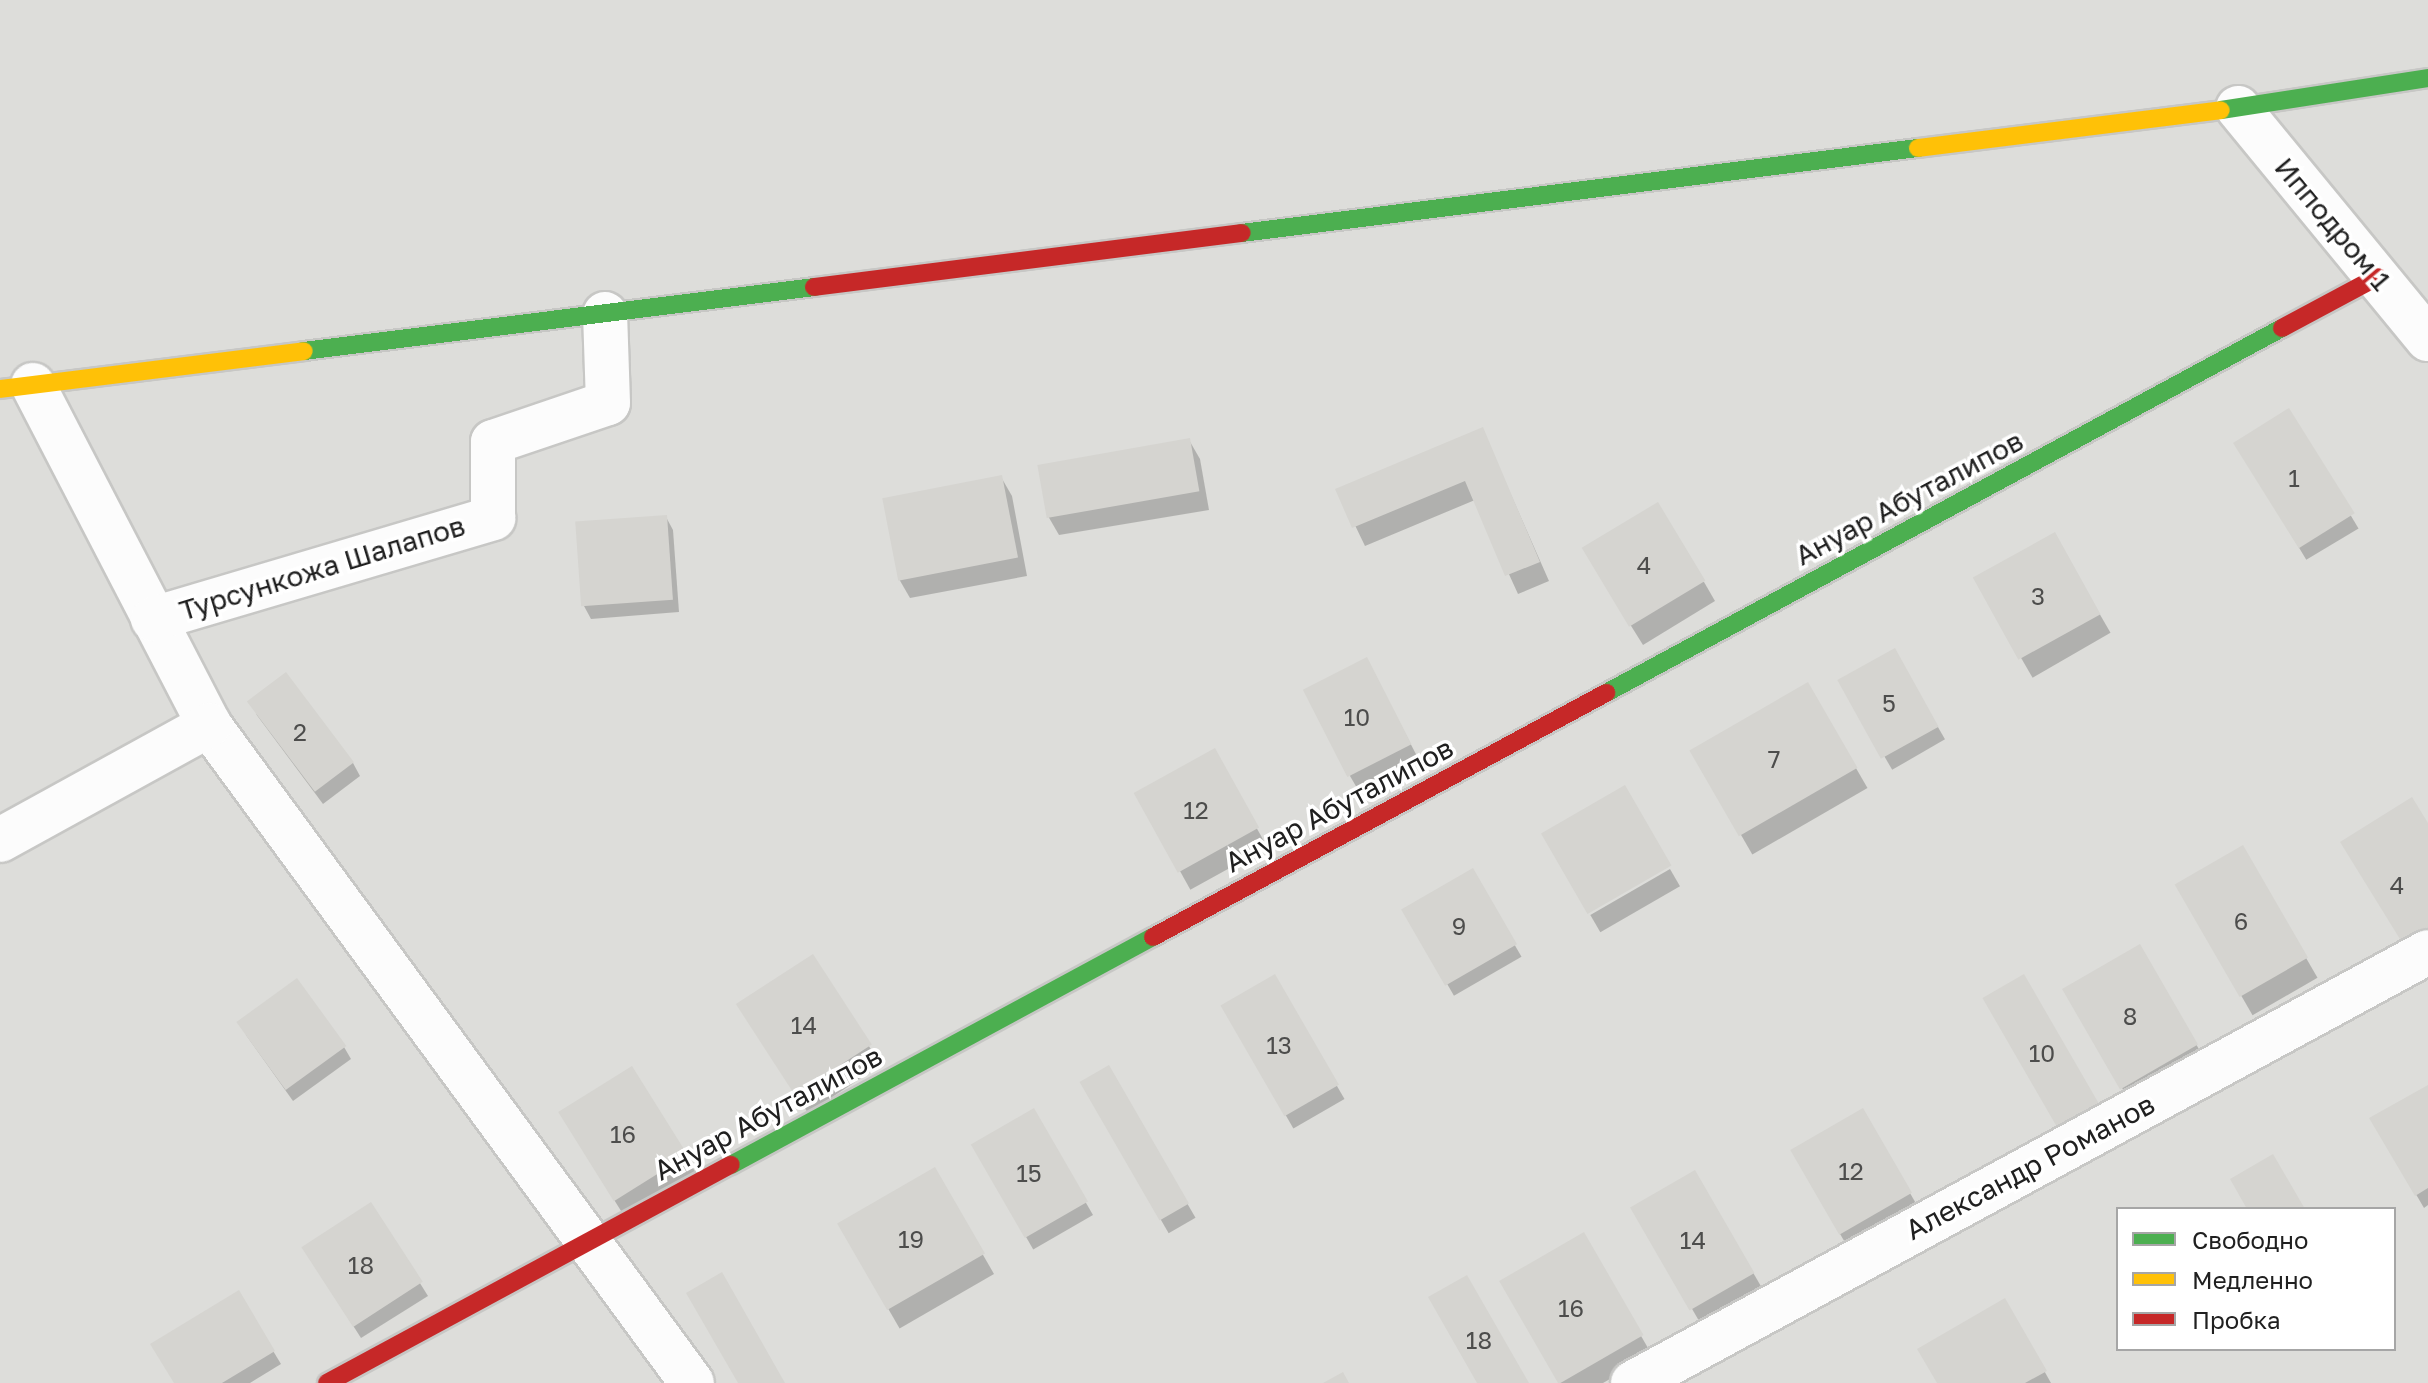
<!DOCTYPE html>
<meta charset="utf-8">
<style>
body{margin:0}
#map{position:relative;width:2428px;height:1383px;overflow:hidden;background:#eeeee9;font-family:"Golos Text",sans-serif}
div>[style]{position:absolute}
.residential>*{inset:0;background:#ddddda}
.shadow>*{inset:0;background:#0003;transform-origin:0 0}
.building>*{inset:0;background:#d5d4d0;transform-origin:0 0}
.roads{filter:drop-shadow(2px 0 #c7c7c5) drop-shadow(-2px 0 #c7c7c5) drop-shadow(0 2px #c7c7c5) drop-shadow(0 -2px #c7c7c5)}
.street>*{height:44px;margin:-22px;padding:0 22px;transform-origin:22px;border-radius:22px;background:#fcfcfc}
.fast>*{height:18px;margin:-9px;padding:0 9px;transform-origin:9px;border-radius:9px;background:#4caf50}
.slow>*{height:18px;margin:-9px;padding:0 9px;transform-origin:9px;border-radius:9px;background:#ffc107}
.jam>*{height:18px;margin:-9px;padding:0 9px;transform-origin:9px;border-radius:9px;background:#c62828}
span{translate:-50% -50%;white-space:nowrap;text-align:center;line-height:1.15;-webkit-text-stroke:7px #fff;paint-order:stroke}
.number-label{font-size:24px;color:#4d4d4c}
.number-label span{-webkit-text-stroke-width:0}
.street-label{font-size:28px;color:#202020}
.legend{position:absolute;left:2116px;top:1207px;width:280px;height:144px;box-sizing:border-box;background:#fff;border:2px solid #a6a6a6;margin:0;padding:10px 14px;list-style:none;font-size:24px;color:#202020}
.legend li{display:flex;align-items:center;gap:16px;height:40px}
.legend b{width:40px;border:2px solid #a6a6a6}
</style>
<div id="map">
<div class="residential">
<div style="clip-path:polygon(evenodd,0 0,2428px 0,2428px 1383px,0 1383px,0 0,2118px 1209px,2394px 1209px,2394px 1349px,2118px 1349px,2118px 1209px)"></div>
</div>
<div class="shadow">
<div style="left:2288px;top:411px;width:137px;height:61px;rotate:59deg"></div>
<div style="clip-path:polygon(1482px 429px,1549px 581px,1518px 594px,1475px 500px,1365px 546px,1338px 490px)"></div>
<div style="clip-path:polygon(1189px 440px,1200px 459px,1209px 510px,1059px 535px,1048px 516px)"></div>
<div style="clip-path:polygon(1001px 477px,1012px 496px,1027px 576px,910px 598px,899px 579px)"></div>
<div style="clip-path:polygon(666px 517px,673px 530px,679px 612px,591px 619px,584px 606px)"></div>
<div style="left:2054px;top:535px;width:113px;height:90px;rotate:60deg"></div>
<div style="clip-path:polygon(1595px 568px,1704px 582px,1715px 601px,1643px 645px)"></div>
<div style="left:1894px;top:651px;width:102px;height:61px;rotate:60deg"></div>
<div style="clip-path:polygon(1373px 672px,1418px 758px,1357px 788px,1350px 776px)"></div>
<div style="left:1808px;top:685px;width:119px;height:133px;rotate:60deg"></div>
<div style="clip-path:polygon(256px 714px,353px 763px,360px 776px,323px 804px)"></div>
<div style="left:1214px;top:751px;width:110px;height:88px;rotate:61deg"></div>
<div style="left:2242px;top:847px;width:151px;height:75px;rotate:60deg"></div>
<div style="left:1670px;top:869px;width:20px;height:92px;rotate:60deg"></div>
<div style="left:1472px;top:871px;width:99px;height:78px;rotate:60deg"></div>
<div style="left:2140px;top:947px;width:135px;height:86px;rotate:60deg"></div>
<div style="clip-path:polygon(812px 957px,881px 1065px,808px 1113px,750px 1024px)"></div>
<div style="left:1274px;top:977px;width:141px;height:59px;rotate:60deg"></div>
<div style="clip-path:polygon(246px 1035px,344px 1047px,351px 1059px,293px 1101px)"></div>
<div style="left:1109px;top:1068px;width:173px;height:31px;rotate:60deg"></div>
<div style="clip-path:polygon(2428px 1087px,2428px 1205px,2424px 1208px,2372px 1119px)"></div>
<div style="left:1862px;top:1110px;width:119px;height:81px;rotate:60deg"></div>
<div style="left:1033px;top:1111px;width:120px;height:69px;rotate:60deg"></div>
<div style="clip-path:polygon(572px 1132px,686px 1156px,697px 1175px,626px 1219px)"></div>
<div style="left:934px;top:1170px;width:120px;height:109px;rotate:60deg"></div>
<div style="left:1695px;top:1172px;width:138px;height:71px;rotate:60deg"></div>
<div style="clip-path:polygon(371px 1205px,428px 1296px,361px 1338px,311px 1260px)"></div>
<div style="clip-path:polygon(1583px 1235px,1652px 1355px,1603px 1383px,1560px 1383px,1502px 1281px)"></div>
<div style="clip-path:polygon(238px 1293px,281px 1364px,250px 1383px,176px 1383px)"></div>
<div style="clip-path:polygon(2005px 1301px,2051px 1383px,1939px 1383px)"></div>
</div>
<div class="building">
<div style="left:2289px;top:408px;width:124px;height:66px;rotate:58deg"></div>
<div style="clip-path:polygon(1483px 427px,1540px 562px,1505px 576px,1465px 481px,1352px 528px,1335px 489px)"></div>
<div style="left:1190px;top:438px;width:54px;height:155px;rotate:80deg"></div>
<div style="left:1002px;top:475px;width:84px;height:122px;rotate:79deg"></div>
<div style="left:1658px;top:502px;width:92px;height:89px;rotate:59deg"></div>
<div style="left:667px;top:515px;width:85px;height:92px;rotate:86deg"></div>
<div style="left:2055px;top:532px;width:94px;height:94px;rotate:61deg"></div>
<div style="left:1895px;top:648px;width:90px;height:66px;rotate:61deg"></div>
<div style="left:1367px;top:657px;width:98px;height:72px;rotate:63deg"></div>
<div style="left:286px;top:672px;width:113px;height:49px;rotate:53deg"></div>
<div style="left:1808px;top:682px;width:99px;height:137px;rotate:60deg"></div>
<div style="left:1215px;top:748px;width:91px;height:93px;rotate:61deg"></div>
<div style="left:1625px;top:785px;width:93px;height:97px;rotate:60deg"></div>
<div style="clip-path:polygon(2412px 797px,2428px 823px,2428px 929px,2403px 944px,2340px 842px)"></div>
<div style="left:2243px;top:845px;width:130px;height:79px;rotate:60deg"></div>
<div style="left:1473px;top:868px;width:88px;height:83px;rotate:60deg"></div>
<div style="left:2140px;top:944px;width:116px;height:90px;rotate:60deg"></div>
<div style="left:813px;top:954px;width:108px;height:92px;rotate:57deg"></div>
<div style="left:1275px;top:974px;width:128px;height:63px;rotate:60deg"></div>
<div style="left:2024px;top:974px;width:154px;height:48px;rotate:60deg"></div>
<div style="left:297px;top:978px;width:84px;height:75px;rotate:54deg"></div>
<div style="left:1109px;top:1065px;width:160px;height:34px;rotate:60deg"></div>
<div style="left:632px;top:1066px;width:105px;height:87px;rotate:58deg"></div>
<div style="clip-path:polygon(2428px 1085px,2428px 1188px,2415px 1196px,2369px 1118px)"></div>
<div style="left:1034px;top:1108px;width:108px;height:73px;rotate:60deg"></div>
<div style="left:1863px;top:1108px;width:98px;height:84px;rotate:60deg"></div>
<div style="clip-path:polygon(2273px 1154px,2305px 1209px,2247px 1209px,2230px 1179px)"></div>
<div style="left:935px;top:1167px;width:100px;height:113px;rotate:60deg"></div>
<div style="left:1695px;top:1170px;width:119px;height:75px;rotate:60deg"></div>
<div style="left:371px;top:1202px;width:95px;height:83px;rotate:57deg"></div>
<div style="left:1584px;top:1232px;width:119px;height:98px;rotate:60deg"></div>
<div style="clip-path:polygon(722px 1272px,785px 1383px,738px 1383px,686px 1293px)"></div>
<div style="clip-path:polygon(1467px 1275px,1529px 1383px,1477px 1383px,1428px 1297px)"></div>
<div style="clip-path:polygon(239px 1290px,275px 1351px,222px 1383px,174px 1383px,150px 1344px)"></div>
<div style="clip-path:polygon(2005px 1298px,2047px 1371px,2025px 1383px,1937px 1383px,1917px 1349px)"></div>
<div style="clip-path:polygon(1343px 1372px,1349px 1383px,1323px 1383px)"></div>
</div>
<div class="roads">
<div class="street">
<div style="left:2238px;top:108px;width:299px;rotate:50.6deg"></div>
<div style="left:33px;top:385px;width:383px;rotate:62.6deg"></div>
<div style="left:209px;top:725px;width:816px;rotate:53.72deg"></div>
<div style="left:153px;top:619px;width:355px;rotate:-16.5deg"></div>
<div style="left:493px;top:518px;width:76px;rotate:-90deg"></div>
<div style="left:493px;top:442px;width:121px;rotate:-18.7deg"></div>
<div style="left:608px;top:403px;width:89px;rotate:-91.9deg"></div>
<div style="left:0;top:840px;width:239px;rotate:-28.8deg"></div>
<div style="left:1633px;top:1383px;width:904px;rotate:-28.46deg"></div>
</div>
<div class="fast">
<div style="left:2221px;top:110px;width:209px;rotate:-8.8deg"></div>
<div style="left:1242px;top:233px;width:681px;rotate:-7.17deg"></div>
<div style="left:304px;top:351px;width:514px;rotate:-7.15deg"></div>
<div style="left:1606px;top:693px;width:768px;rotate:-28.37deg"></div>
<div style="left:731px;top:1165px;width:480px;rotate:-28.4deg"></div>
</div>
<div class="slow">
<div style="left:1918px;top:148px;width:305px;rotate:-7.1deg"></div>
<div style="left:0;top:389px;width:306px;rotate:-7.1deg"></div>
</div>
<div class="jam">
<div style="left:814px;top:287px;width:431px;rotate:-7.2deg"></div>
<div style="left:2282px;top:328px;width:108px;rotate:-28.2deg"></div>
<div style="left:1153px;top:937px;width:515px;rotate:-28.31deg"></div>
<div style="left:327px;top:1383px;width:459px;rotate:-28.4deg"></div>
</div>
</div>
<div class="number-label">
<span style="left:2294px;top:478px">1</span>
<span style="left:1644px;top:565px">4</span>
<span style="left:2038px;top:596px">3</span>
<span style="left:1889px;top:703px">5</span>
<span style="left:1357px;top:717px">10</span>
<span style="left:300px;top:732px">2</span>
<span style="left:1774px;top:759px">7</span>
<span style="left:1196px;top:810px">12</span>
<span style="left:2397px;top:885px">4</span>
<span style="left:2241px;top:921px">6</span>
<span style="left:1459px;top:926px">9</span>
<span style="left:2130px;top:1016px">8</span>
<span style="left:804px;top:1025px">14</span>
<span style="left:1279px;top:1045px">13</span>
<span style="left:2042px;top:1053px">10</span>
<span style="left:623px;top:1134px">16</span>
<span style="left:1851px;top:1171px">12</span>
<span style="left:1029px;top:1173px">15</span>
<span style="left:911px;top:1239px">19</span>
<span style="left:1693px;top:1240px">14</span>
<span style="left:361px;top:1265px">18</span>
<span style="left:1571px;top:1308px">16</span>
<span style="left:1479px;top:1340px">18</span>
</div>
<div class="street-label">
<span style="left:2333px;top:224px;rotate:50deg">Ипподром 1</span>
<span style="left:1909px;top:498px;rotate:-28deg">Ануар Абуталипов</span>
<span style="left:322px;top:568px;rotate:-17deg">Турсункожа Шалапов</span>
<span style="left:1339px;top:805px;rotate:-28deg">Ануар Абуталипов</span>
<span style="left:768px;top:1113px;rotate:-28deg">Ануар Абуталипов</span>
<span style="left:2030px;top:1167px;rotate:-28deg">Александр Романов</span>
</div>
<ul class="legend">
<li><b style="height:10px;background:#4caf50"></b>Свободно</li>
<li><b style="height:10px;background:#ffc107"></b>Медленно</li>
<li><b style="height:10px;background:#c62828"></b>Пробка</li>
</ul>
</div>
